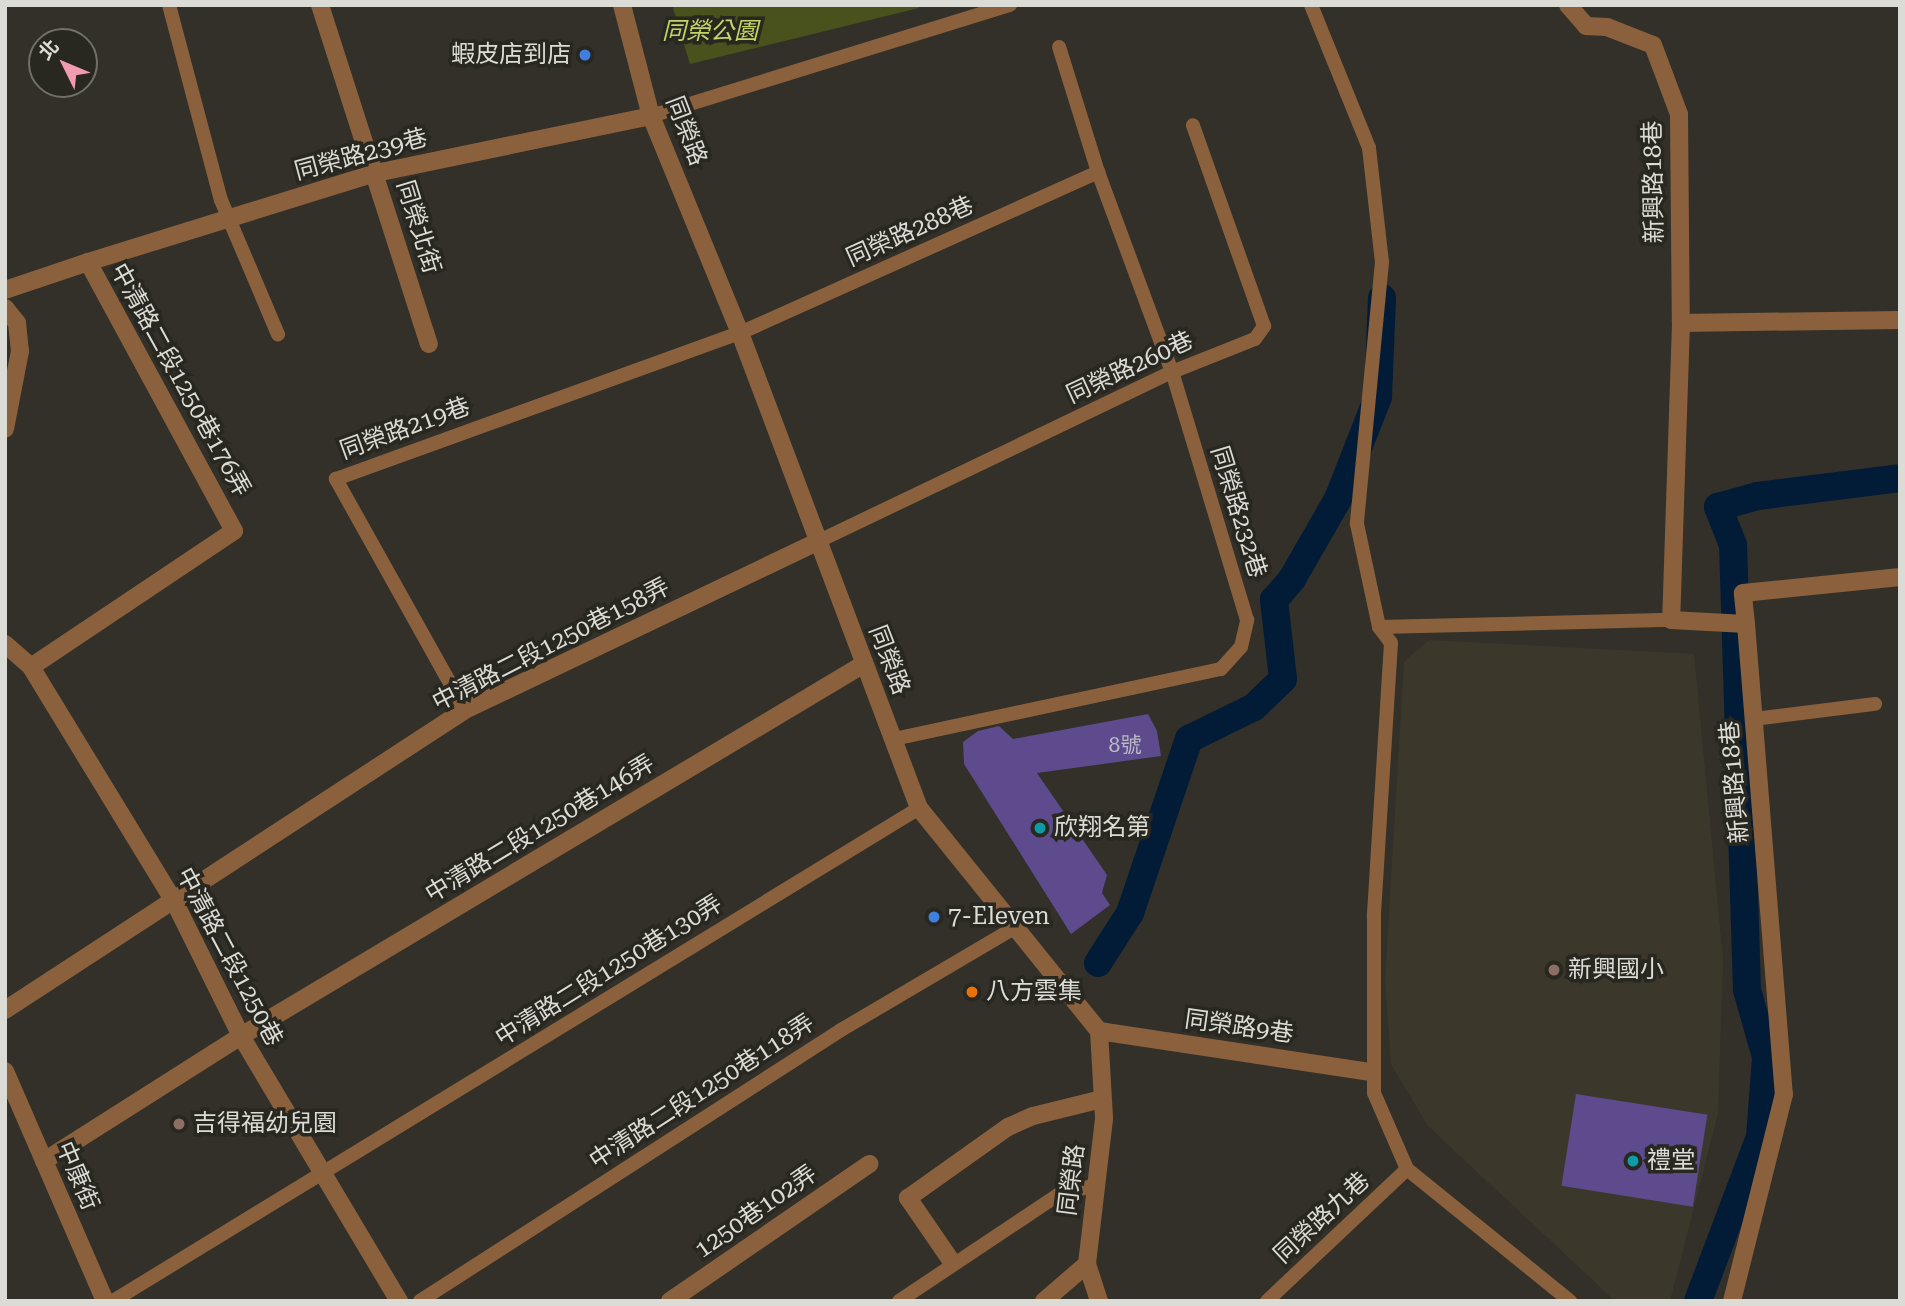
<!DOCTYPE html>
<meta charset="utf-8">
<style>
body{margin:0}
#map{position:relative;width:1905px;height:1306px;overflow:hidden;background:#323029;font-family:"Roboto Serif","Noto Sans TC",serif}
div>[style]{position:absolute}
.built>*{inset:0;background:#3b382b}
.green>*{inset:0;background:#49511c}
.canal>*{height:28px;margin:-14px;padding:0 14px;transform-origin:14px;border-radius:14px;background:#021c38}
.building>*{inset:0;background:#5e4b8e;transform-origin:0 0}
.lane>*{height:14px;margin:-7px;padding:0 7px;transform-origin:7px;border-radius:7px;background:#8b613d}
.street>*{height:18px;margin:-9px;padding:0 9px;transform-origin:9px;border-radius:9px;background:#8b613d}
.dots>*{width:19px;height:19px;translate:-50% -50%;box-sizing:border-box;border:4px solid #282720;border-radius:50%}
span{translate:-50% -50%;white-space:nowrap;text-align:center;line-height:1.15;-webkit-text-stroke:7px #282720;paint-order:stroke}
.number-label{font-size:21px;color:#bcb8c5}
.number-label span{-webkit-text-stroke-width:0}
.park-label{font-size:24px;color:#c3d567;font-style:italic}
.poi-label{font-size:24px;color:#dcdcd7}
.right{translate:-100% -50%;text-align:right}
.left{translate:0 -50%;text-align:left}
.street-label{font-size:24px;color:#dcdcd7}
.frame{position:absolute;inset:0;border:7px solid #dcdcd7;pointer-events:none}
.north{position:absolute;left:28px;top:28px;width:70px;height:70px;box-sizing:border-box;background:#282720;border:2px solid #706f69;border-radius:50%;rotate:313deg;font-size:19px;font-weight:700;line-height:28px;text-align:center;color:#dcdcd7}
.north::after{content:'';display:block;margin:auto;width:24px;height:32px;background:#f29ab0;clip-path:polygon(50% 0,100% 100%,50% 72%,0 100%)}
</style>
<div id="map">
<div class="built">
<div style="clip-path:polygon(1429px 640px,1694px 654px,1723px 960px,1718px 1113px,1670px 1301px,1615px 1301px,1428px 1126px,1391px 1064px,1385px 980px,1404px 662px)"></div>
</div>
<div class="green">
<div style="clip-path:polygon(672px 5px,918px 5px,919px 8px,690px 64px)"></div>
</div>
<div class="canal">
<div style="left:1098px;top:963px;width:59px;rotate:-57.4deg"></div>
<div style="left:1130px;top:913px;width:184px;rotate:-71.3deg"></div>
<div style="left:1189px;top:739px;width:72px;rotate:-26.2deg"></div>
<div style="left:1254px;top:707px;width:40px;rotate:-44deg"></div>
<div style="left:1283px;top:679px;width:80px;rotate:-96.5deg"></div>
<div style="left:1274px;top:600px;width:28px;rotate:-49deg"></div>
<div style="left:1292px;top:579px;width:92px;rotate:-60.1deg"></div>
<div style="left:1338px;top:499px;width:110px;rotate:-68.6deg"></div>
<div style="left:1378px;top:397px;width:99px;rotate:-87.7deg"></div>
<div style="left:1698px;top:1301px;width:175px;rotate:-69.3deg"></div>
<div style="left:1760px;top:1137px;width:80px;rotate:-85.7deg"></div>
<div style="left:1766px;top:1057px;width:70px;rotate:-105.8deg"></div>
<div style="left:1747px;top:990px;width:445px;rotate:-91.8deg"></div>
<div style="left:1733px;top:545px;width:41px;rotate:-111.5deg"></div>
<div style="left:1718px;top:507px;width:41px;rotate:-15.4deg"></div>
<div style="left:1758px;top:496px;width:143px;rotate:-7.2deg"></div>
</div>
<div class="building">
<div style="clip-path:polygon(1148px 714px,1157px 731px,1161px 756px,1037px 773px,1107px 875px,1102px 893px,1110px 905px,1071px 934px,964px 764px,963px 742px,978px 731px,999px 726px,1013px 739px)"></div>
<div style="left:1576px;top:1094px;width:133px;height:93px;rotate:9deg"></div>
</div>
<div class="lane">
<div style="left:169px;top:5px;width:202px;rotate:75.1deg"></div>
<div style="left:221px;top:200px;width:146px;rotate:67deg"></div>
<div style="left:1311px;top:5px;width:154px;rotate:67.9deg"></div>
<div style="left:1369px;top:148px;width:115px;rotate:83.5deg"></div>
<div style="left:1382px;top:262px;width:263px;rotate:95.5deg"></div>
<div style="left:1357px;top:524px;width:105px;rotate:77.9deg"></div>
<div style="left:1379px;top:627px;width:20px;rotate:53deg"></div>
<div style="left:1391px;top:643px;width:275px;rotate:93.6deg"></div>
<div style="left:1374px;top:917px;width:176px;rotate:90deg"></div>
<div style="left:1374px;top:1093px;width:83px;rotate:66.5deg"></div>
<div style="left:1407px;top:1169px;width:210px;rotate:39deg"></div>
<div style="left:651px;top:116px;width:376px;rotate:-17.2deg"></div>
<div style="left:819px;top:541px;width:391px;rotate:-25.6deg"></div>
<div style="left:1172px;top:372px;width:89px;rotate:-21.7deg"></div>
<div style="left:1255px;top:339px;width:16px;rotate:-55deg"></div>
<div style="left:1264px;top:326px;width:213px;rotate:-109.5deg"></div>
<div style="left:1379px;top:627px;width:292px;rotate:-1.4deg"></div>
<div style="left:465px;top:710px;width:265px;rotate:-119.2deg"></div>
<div style="left:336px;top:479px;width:430px;rotate:-19.9deg"></div>
<div style="left:740px;top:333px;width:393px;rotate:-24.2deg"></div>
<div style="left:1754px;top:719px;width:122px;rotate:-7.1deg"></div>
<div style="left:894px;top:739px;width:334px;rotate:-12.1deg"></div>
<div style="left:1221px;top:669px;width:30px;rotate:-48deg"></div>
<div style="left:1241px;top:647px;width:28px;rotate:-77deg"></div>
<div style="left:1247px;top:620px;width:259px;rotate:-106.8deg"></div>
<div style="left:1172px;top:372px;width:213px;rotate:-110.3deg"></div>
<div style="left:1098px;top:172px;width:131px;rotate:-107.3deg"></div>
<div style="left:113px;top:1301px;width:945px;rotate:-31.45deg"></div>
<div style="left:420px;top:1301px;width:501px;rotate:-32.77deg"></div>
<div style="left:841px;top:1030px;width:201px;rotate:-30.5deg"></div>
<div style="left:899px;top:1301px;width:191px;rotate:-33.7deg"></div>
<div style="left:1058px;top:1195px;width:38px;rotate:-15deg"></div>
<div style="left:1267px;top:1301px;width:192px;rotate:-43.3deg"></div>
</div>
<div class="street">
<div style="left:320px;top:5px;width:356px;rotate:72.2deg"></div>
<div style="left:622px;top:5px;width:115px;rotate:75.4deg"></div>
<div style="left:651px;top:116px;width:235px;rotate:67.7deg"></div>
<div style="left:740px;top:333px;width:508px;rotate:69.35deg"></div>
<div style="left:919px;top:808px;width:287px;rotate:51.1deg"></div>
<div style="left:1099px;top:1031px;width:88px;rotate:86.7deg"></div>
<div style="left:1104px;top:1119px;width:146px;rotate:96.7deg"></div>
<div style="left:1087px;top:1264px;width:39px;rotate:72deg"></div>
<div style="left:1568px;top:5px;width:28px;rotate:49deg"></div>
<div style="left:1586px;top:26px;width:21px;rotate:3deg"></div>
<div style="left:1607px;top:27px;width:49px;rotate:21.4deg"></div>
<div style="left:1653px;top:45px;width:74px;rotate:69.4deg"></div>
<div style="left:1679px;top:114px;width:209px;rotate:89.5deg"></div>
<div style="left:1681px;top:323px;width:297px;rotate:91.9deg"></div>
<div style="left:1671px;top:620px;width:75px;rotate:3.1deg"></div>
<div style="left:1746px;top:624px;width:472px;rotate:85.4deg"></div>
<div style="left:1784px;top:1094px;width:213px;rotate:104.1deg"></div>
<div style="left:88px;top:262px;width:301px;rotate:-17.2deg"></div>
<div style="left:376px;top:173px;width:281px;rotate:-11.7deg"></div>
<div style="left:5px;top:290px;width:88px;rotate:-18.6deg"></div>
<div style="left:88px;top:262px;width:306px;rotate:61.5deg"></div>
<div style="left:234px;top:531px;width:244px;rotate:146.2deg"></div>
<div style="left:5px;top:308px;width:19px;rotate:51deg"></div>
<div style="left:17px;top:323px;width:28px;rotate:84deg"></div>
<div style="left:20px;top:351px;width:79px;rotate:100.9deg"></div>
<div style="left:1681px;top:323px;width:219px;rotate:-0.8deg"></div>
<div style="left:1746px;top:624px;width:31px;rotate:-96deg"></div>
<div style="left:1743px;top:593px;width:158px;rotate:-5.8deg"></div>
<div style="left:5px;top:644px;width:35px;rotate:41deg"></div>
<div style="left:31px;top:667px;width:276px;rotate:58.6deg"></div>
<div style="left:175px;top:903px;width:148px;rotate:63.6deg"></div>
<div style="left:241px;top:1036px;width:309px;rotate:59.2deg"></div>
<div style="left:5px;top:1010px;width:549px;rotate:-33.11deg"></div>
<div style="left:465px;top:710px;width:392px;rotate:-25.5deg"></div>
<div style="left:1099px;top:1031px;width:275px;rotate:8.6deg"></div>
<div style="left:5px;top:1071px;width:251px;rotate:66.5deg"></div>
<div style="left:44px;top:1161px;width:233px;rotate:-32.4deg"></div>
<div style="left:241px;top:1036px;width:726px;rotate:-30.84deg"></div>
<div style="left:952px;top:1262px;width:78px;rotate:-124.5deg"></div>
<div style="left:908px;top:1198px;width:123px;rotate:-35.4deg"></div>
<div style="left:1008px;top:1127px;width:27px;rotate:-24deg"></div>
<div style="left:1033px;top:1116px;width:71px;rotate:-13.8deg"></div>
<div style="left:670px;top:1301px;width:242px;rotate:-34.5deg"></div>
<div style="left:1044px;top:1301px;width:57px;rotate:-40.7deg"></div>
</div>
<div class="dots">
<div style="left:585px;top:55px;background:#3f7fe0"></div>
<div style="left:1040px;top:828px;background:#0f9aa8"></div>
<div style="left:934px;top:917px;background:#3f7fe0"></div>
<div style="left:1554px;top:970px;background:#8d6e63"></div>
<div style="left:972px;top:992px;background:#e8710a"></div>
<div style="left:179px;top:1124px;background:#8d6e63"></div>
<div style="left:1633px;top:1161px;background:#0f9aa8"></div>
</div>
<div class="number-label">
<span style="left:1125px;top:745px">8號</span>
</div>
<div class="park-label">
<span style="left:710px;top:32px">同榮公園</span>
</div>
<div class="poi-label">
<span class="right" style="left:571px;top:55px">蝦皮店到店</span>
<span class="left" style="left:1054px;top:828px">欣翔名第</span>
<span class="left" style="left:948px;top:917px">7-Eleven</span>
<span class="left" style="left:1568px;top:970px">新興國小</span>
<span class="left" style="left:986px;top:992px">八方雲集</span>
<span class="left" style="left:193px;top:1124px">吉得福幼兒園</span>
<span class="left" style="left:1647px;top:1161px">禮堂</span>
</div>
<div class="street-label">
<span style="left:686px;top:131px;rotate:69deg">同榮路</span>
<span style="left:361px;top:155px;rotate:-15deg">同榮路239巷</span>
<span style="left:1654px;top:182px;rotate:-91deg">新興路18巷</span>
<span style="left:418px;top:227px;rotate:73deg">同榮北街</span>
<span style="left:910px;top:232px;rotate:-24deg">同榮路288巷</span>
<span style="left:1130px;top:368px;rotate:-25deg">同榮路260巷</span>
<span style="left:180px;top:380px;rotate:61deg">中清路二段1250巷176弄</span>
<span style="left:405px;top:429px;rotate:-20deg">同榮路219巷</span>
<span style="left:1238px;top:512px;rotate:73deg">同榮路232巷</span>
<span style="left:551px;top:645px;rotate:-27deg">中清路二段1250巷158弄</span>
<span style="left:889px;top:660px;rotate:69deg">同榮路</span>
<span style="left:1735px;top:782px;rotate:-95deg">新興路18巷</span>
<span style="left:540px;top:829px;rotate:-31deg">中清路二段1250巷146弄</span>
<span style="left:229px;top:957px;rotate:62deg">中清路二段1250巷</span>
<span style="left:609px;top:971px;rotate:-32deg">中清路二段1250巷130弄</span>
<span style="left:1239px;top:1027px;rotate:8deg">同榮路9巷</span>
<span style="left:702px;top:1092px;rotate:-33deg">中清路二段1250巷118弄</span>
<span style="left:77px;top:1176px;rotate:67deg">中康街</span>
<span style="left:1072px;top:1180px;rotate:-83deg">同榮路</span>
<span style="left:756px;top:1212px;rotate:-35deg">1250巷102弄</span>
<span style="left:1322px;top:1218px;rotate:-43deg">同榮路九巷</span>
</div>
<div class="frame"></div>
<div class="north">北</div>
</div>
